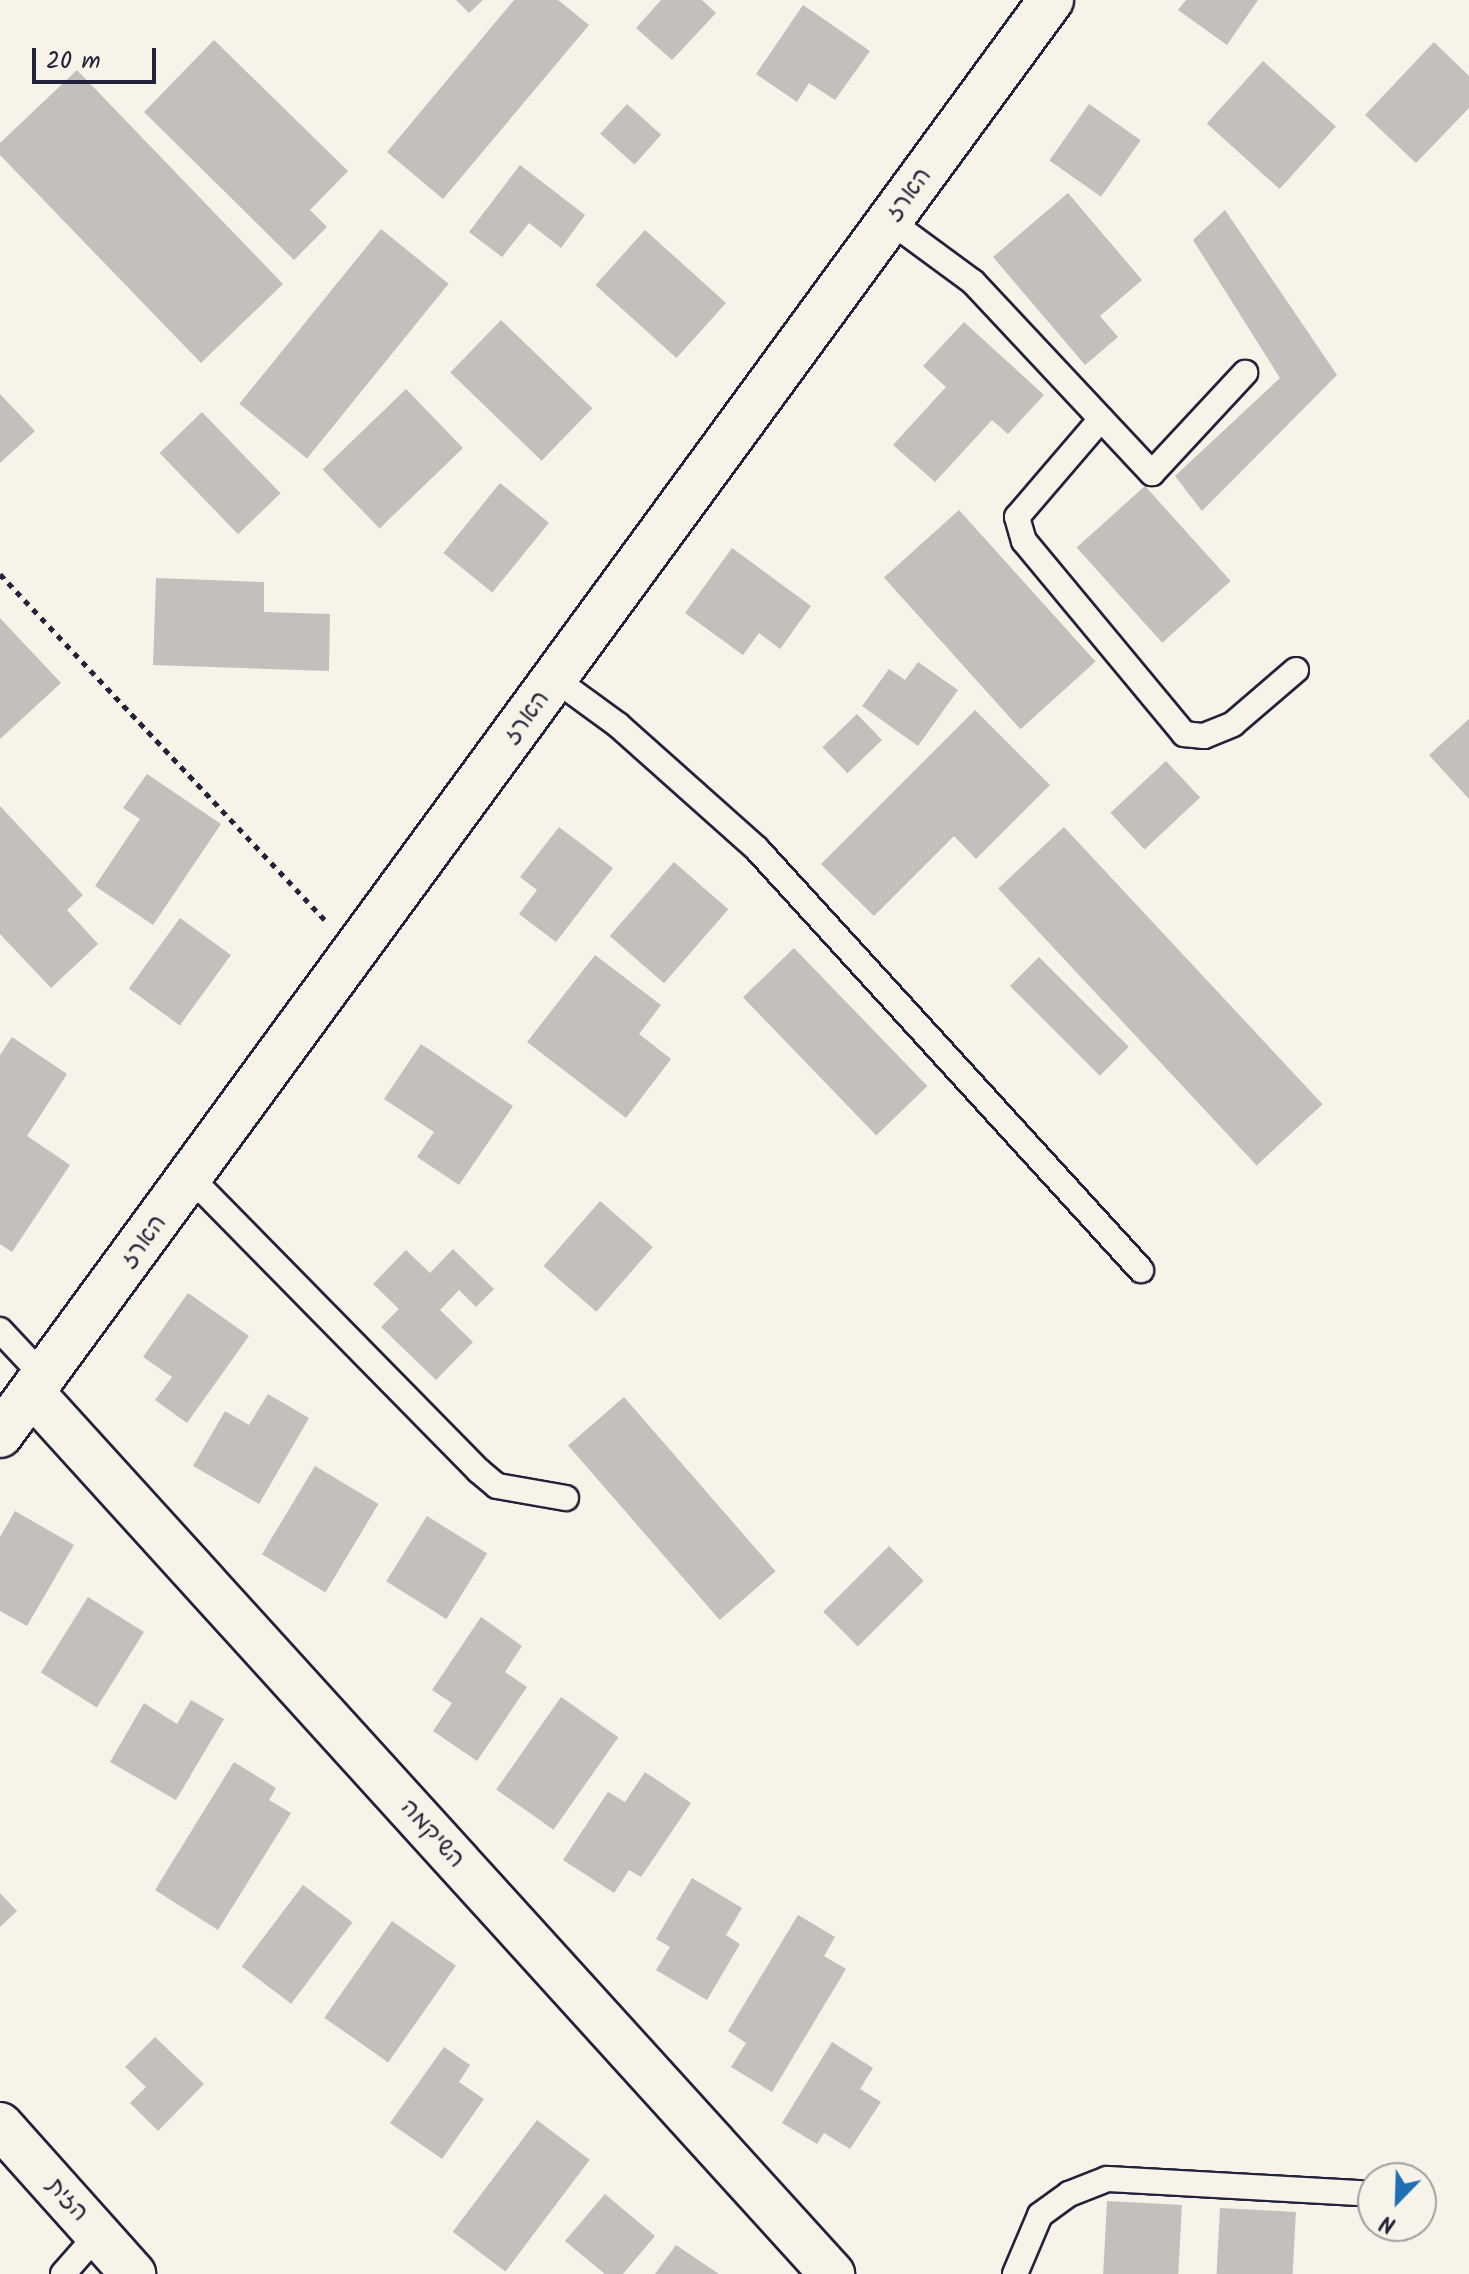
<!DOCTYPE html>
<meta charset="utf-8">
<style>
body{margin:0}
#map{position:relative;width:1469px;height:2274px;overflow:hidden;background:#f7f3e8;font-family:Kalam,"Playpen Sans Hebrew",sans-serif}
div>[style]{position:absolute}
.building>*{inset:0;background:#c2bfbd;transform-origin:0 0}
.path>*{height:5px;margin-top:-2.5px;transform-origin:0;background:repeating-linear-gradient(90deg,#22223b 0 6px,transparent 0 12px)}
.roads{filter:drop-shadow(2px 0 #22223b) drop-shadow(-2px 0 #22223b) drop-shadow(0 2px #22223b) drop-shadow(0 -2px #22223b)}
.lane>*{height:24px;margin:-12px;padding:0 12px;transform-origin:12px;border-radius:12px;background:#f7f3e8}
.street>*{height:44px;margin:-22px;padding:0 22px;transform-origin:22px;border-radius:22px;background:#f7f3e8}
.secondary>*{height:44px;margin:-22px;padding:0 22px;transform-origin:22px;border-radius:22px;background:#f7f3e8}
span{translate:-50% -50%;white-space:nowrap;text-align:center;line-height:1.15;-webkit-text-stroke:6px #f7f3e8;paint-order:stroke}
.street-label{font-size:24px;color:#22223b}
.north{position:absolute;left:1357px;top:2162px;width:80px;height:80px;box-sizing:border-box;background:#f7f3e8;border:2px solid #a29fa3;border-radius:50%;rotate:203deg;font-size:22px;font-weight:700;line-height:32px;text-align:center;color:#22223b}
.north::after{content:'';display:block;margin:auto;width:28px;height:36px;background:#1f6fb2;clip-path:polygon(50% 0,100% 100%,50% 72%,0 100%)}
.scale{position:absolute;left:32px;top:48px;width:124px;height:36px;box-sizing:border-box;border:4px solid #22223b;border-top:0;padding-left:10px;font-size:24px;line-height:28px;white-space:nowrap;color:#22223b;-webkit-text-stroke:6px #f7f3e8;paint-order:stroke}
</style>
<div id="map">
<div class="building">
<div style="clip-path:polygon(456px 0,483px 0,469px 13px)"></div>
<div style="clip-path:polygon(514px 0,558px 0,589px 25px,443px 199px,387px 152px)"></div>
<div style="clip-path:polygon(661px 0,702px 0,716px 13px,672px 60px,636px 28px)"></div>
<div style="clip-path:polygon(1186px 0,1258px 0,1227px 45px,1178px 10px)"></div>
<div style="clip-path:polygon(803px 5px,870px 51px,835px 100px,809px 83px,797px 102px,756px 74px)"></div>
<div style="clip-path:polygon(214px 40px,348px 171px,310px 210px,327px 227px,294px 260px,144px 112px)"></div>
<div style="clip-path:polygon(1434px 42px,1469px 76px,1469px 108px,1416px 163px,1365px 115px)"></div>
<div style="left:1263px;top:61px;width:98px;height:84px;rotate:42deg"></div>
<div style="clip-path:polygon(77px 70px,283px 284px,201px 363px,0 155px,0 143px)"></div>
<div style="left:627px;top:104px;width:46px;height:40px;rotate:42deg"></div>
<div style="left:1089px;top:104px;width:63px;height:69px;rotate:35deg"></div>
<div style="clip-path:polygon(520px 165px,585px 215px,561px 248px,529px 223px,502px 257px,469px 232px)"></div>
<div style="clip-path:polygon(1068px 193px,1142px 280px,1100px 316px,1118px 337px,1085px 365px,993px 257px)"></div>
<div style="clip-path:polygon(1225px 210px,1337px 375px,1202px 511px,1175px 476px,1280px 378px,1193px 240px)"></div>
<div style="left:381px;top:229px;width:87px;height:225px;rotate:39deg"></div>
<div style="left:645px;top:230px;width:109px;height:74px;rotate:42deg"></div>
<div style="left:501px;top:320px;width:127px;height:73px;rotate:44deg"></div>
<div style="clip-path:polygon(964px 322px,1044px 395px,1008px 434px,992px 420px,935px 482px,893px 445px,946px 387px,923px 366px)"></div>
<div style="left:406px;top:389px;width:82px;height:116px;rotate:46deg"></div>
<div style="clip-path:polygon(0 394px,35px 431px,0 463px)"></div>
<div style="left:202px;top:412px;width:113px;height:59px;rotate:46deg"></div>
<div style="left:500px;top:483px;width:63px;height:90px;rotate:39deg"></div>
<div style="left:1145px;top:486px;width:128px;height:92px;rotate:48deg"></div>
<div style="left:959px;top:510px;width:204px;height:101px;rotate:48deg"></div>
<div style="clip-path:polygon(732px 548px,811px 606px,780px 649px,759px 633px,743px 655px,685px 613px)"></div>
<div style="clip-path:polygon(156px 578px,264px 582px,264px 612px,330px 614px,329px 671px,153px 665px)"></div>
<div style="clip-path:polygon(0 618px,61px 683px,0 739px)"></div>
<div style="clip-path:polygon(918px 662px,958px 690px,918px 746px,862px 706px,889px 669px,905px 680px)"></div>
<div style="clip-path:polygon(975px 710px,1050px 785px,976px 859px,954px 836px,874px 916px,821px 864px)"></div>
<div style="left:857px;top:714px;width:36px;height:48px;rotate:46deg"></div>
<div style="clip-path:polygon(1469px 719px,1469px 799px,1429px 755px)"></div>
<div style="left:1166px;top:761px;width:50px;height:76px;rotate:47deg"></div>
<div style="clip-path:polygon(147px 774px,221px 824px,153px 925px,95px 886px,140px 819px,123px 808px)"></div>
<div style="clip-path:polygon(0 806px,83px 895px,67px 910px,98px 944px,51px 988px,0 934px)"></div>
<div style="clip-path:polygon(559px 827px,613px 868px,556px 942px,519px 914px,537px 890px,520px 877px)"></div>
<div style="left:1064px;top:827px;width:379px;height:90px;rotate:47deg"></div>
<div style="left:674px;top:862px;width:72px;height:98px;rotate:41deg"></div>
<div style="left:180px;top:918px;width:63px;height:87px;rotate:36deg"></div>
<div style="left:794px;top:948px;width:192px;height:71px;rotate:46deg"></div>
<div style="clip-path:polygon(595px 955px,661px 1005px,639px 1034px,671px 1059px,626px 1118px,527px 1042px)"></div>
<div style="left:1039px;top:957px;width:127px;height:41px;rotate:45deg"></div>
<div style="clip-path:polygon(12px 1037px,67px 1074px,27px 1136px,70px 1165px,12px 1252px,0 1244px,0 1055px)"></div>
<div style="clip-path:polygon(421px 1044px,513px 1106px,459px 1185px,417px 1157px,434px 1132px,384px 1099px)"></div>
<div style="left:600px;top:1201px;width:70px;height:86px;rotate:41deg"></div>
<div style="clip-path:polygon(453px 1249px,494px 1289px,476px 1307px,459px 1290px,440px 1310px,473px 1342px,436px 1380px,381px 1327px,399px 1309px,373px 1284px,406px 1250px,430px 1273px)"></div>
<div style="clip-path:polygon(188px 1293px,249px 1336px,187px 1423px,155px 1400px,172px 1377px,143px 1357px)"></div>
<div style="clip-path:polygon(268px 1394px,309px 1418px,259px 1504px,193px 1466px,225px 1411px,249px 1425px)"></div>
<div style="left:624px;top:1397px;width:231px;height:74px;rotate:49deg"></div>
<div style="left:315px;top:1466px;width:74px;height:103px;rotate:31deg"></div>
<div style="clip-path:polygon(15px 1511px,74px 1545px,27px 1626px,0 1611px,0 1537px)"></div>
<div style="left:427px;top:1516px;width:71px;height:77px;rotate:32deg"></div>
<div style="left:889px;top:1546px;width:49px;height:93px;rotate:45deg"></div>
<div style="left:88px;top:1597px;width:66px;height:89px;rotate:32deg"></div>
<div style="clip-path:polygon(481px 1617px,522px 1646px,505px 1672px,527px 1687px,477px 1761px,433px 1731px,452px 1703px,432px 1690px)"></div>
<div style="left:561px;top:1697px;width:70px;height:113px;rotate:35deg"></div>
<div style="clip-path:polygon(191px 1700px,224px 1719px,176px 1800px,110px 1762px,144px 1703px,177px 1724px)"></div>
<div style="clip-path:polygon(234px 1762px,276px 1788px,269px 1800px,291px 1813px,218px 1930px,155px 1890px)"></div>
<div style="clip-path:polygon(645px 1772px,691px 1803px,641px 1877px,629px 1870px,614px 1893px,563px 1860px,608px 1792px,625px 1802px)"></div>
<div style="clip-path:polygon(692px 1878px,742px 1908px,726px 1935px,740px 1944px,707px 2000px,656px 1970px,670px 1947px,656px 1939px)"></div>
<div style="left:303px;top:1885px;width:62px;height:102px;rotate:37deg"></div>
<div style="clip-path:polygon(0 1893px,17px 1911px,0 1927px)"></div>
<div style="clip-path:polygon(798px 1915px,835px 1937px,824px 1956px,846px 1969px,772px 2092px,731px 2067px,746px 2043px,728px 2031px)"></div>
<div style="left:392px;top:1921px;width:78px;height:118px;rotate:35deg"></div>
<div style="clip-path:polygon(155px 2037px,204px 2084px,158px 2131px,130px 2103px,146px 2087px,125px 2067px)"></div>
<div style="clip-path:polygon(832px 2042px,873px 2068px,860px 2089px,881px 2102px,850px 2149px,824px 2133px,817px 2144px,782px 2123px)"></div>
<div style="clip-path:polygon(444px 2047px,470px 2065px,459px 2082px,484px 2099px,442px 2159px,390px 2123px)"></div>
<div style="left:537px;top:2120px;width:66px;height:140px;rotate:37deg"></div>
<div style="clip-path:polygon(605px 2194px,655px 2236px,623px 2274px,605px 2274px,565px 2241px)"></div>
<div style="left:1107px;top:2201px;width:75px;height:73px;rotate:3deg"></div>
<div style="left:1220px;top:2208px;width:76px;height:66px;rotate:3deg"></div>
<div style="clip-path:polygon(676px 2245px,719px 2274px,655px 2274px)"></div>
</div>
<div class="path">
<div style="left:0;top:574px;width:475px;rotate:46.8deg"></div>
</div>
<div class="roads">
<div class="lane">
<div style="left:890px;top:221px;width:103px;rotate:36.3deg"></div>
<div style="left:973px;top:282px;width:262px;rotate:46.9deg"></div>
<div style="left:1152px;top:473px;width:137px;rotate:-47.1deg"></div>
<div style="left:1101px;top:419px;width:129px;rotate:130.6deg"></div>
<div style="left:1017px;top:517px;width:25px;rotate:74deg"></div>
<div style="left:1024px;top:541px;width:251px;rotate:50.3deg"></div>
<div style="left:1184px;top:734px;width:20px;rotate:6deg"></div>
<div style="left:1204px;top:736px;width:31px;rotate:-22deg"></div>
<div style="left:1233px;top:724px;width:83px;rotate:-40.6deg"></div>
<div style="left:555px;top:679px;width:78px;rotate:36.1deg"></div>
<div style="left:618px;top:725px;width:186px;rotate:41.7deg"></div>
<div style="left:757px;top:849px;width:570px;rotate:47.63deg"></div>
<div style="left:191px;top:1178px;width:411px;rotate:45.5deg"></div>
<div style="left:479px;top:1471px;width:23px;rotate:40deg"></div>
<div style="left:497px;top:1486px;width:70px;rotate:9.9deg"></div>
<div style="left:0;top:1330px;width:66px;rotate:46.8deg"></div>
<div style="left:63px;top:2274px;width:53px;rotate:-48.8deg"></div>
<div style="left:1015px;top:2274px;width:64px;rotate:-67deg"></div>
<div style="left:1040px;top:2215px;width:36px;rotate:-36deg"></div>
<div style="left:1069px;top:2194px;width:41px;rotate:-21.5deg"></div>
<div style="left:1107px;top:2179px;width:266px;rotate:3.2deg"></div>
</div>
<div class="street">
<div style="left:33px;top:1394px;width:1189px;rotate:47.76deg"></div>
<div style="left:0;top:2125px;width:200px;rotate:48.2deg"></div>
</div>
<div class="secondary">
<div style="left:0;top:1435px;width:1779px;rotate:-53.78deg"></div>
</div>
</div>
<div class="street-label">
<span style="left:909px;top:195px;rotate:-54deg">הארז</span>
<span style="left:527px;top:718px;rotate:-54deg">הארז</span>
<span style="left:144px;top:1242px;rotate:-54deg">הארז</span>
<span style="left:432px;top:1834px;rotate:48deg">השיקמה</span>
<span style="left:67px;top:2200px;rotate:48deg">הזית</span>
</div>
<div class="north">N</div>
<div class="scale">20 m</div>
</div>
